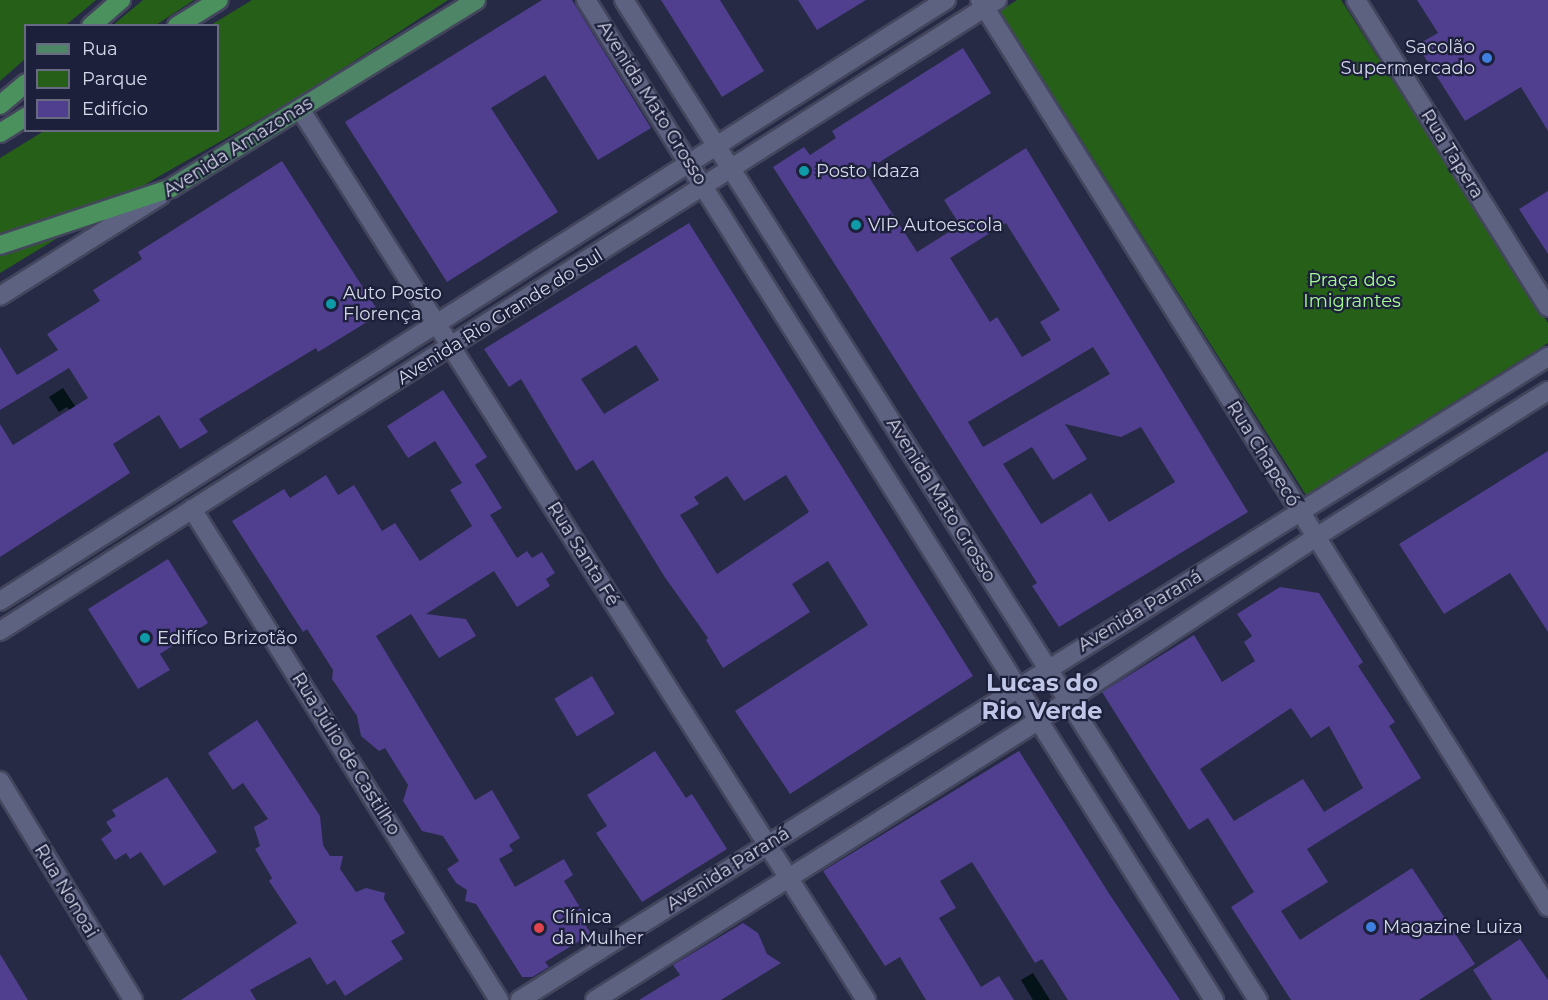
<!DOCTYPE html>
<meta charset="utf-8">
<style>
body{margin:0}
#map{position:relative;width:1548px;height:1000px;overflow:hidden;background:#262a44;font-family:Montserrat,sans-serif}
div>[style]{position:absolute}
.green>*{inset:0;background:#266018}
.water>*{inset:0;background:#031318}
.building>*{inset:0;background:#503e8e;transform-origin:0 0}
.roads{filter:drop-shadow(2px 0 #43465c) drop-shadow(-2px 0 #43465c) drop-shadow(0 2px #43465c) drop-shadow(0 -2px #43465c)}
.minor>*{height:18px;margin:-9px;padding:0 9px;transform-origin:9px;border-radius:9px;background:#5d6280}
.tertiary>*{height:18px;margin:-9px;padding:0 9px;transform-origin:9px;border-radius:9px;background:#5d6280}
.secondary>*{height:18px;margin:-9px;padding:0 9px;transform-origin:9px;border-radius:9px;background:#5d6280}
.primary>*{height:18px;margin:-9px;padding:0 9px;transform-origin:9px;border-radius:9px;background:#4f8567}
.trunk>*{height:18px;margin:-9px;padding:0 9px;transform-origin:9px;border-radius:9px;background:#4a915e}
.dots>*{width:16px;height:16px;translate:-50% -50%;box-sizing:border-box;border:3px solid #1d203a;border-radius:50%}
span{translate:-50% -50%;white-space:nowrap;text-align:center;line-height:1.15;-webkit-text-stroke:4.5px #1d203a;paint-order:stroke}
.poi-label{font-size:18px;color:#d6d9ea}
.right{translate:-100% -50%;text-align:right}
.left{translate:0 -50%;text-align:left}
.street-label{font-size:18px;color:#d6d9ea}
.park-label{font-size:18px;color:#a6fa94}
.district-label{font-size:24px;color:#c0c6e8;font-weight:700}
.legend{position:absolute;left:24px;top:24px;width:195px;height:108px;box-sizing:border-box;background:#1d203a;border:2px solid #676a80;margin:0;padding:8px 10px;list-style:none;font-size:18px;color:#d6d9ea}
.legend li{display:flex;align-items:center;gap:12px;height:30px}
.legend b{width:30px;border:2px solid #676a80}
</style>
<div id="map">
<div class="green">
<div style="clip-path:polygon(0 0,96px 0,66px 25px,26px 26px,25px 59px,0 81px)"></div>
<div style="clip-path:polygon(143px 0,194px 0,156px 25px,113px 25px)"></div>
<div style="clip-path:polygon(252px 0,448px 0,299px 97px,156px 178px,0 273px,0 158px,44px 131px,218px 130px,218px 26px,211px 25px)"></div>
<div style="clip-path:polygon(1017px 0,1341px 0,1548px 323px,1548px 343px,1306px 495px,1000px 11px)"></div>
</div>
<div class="water">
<div style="clip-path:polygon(63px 388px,79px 412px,73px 415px,67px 407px,59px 412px,49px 397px)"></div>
<div style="clip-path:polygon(1033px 973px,1050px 1000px,1033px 1000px,1021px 980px)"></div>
</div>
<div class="building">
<div style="clip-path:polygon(542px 0,572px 0,651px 128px,598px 160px,545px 75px,491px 108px,558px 212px,447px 282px,345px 122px)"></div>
<div style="clip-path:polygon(661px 0,720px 0,764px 71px,722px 97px)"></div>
<div style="clip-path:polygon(798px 0,866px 0,817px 30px)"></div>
<div style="clip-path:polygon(1417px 0,1548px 0,1548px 131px,1521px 87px,1465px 121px,1417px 45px,1438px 33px)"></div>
<div style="clip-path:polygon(evenodd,963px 48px,991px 93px,865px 171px,917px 252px,960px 225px,944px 200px,1026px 148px,1248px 512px,1059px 627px,1032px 586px,1037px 583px,773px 167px,804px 147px,810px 155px,836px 138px,832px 131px,963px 48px,1006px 223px,1060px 310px,1040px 322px,1051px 340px,1022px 357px,997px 317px,990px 322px,950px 258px,1006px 223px,963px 48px,1093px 347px,1110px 374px,983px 447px,968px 422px,1093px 347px,963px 48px,1065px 424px,1121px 437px,1141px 427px,1175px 482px,1109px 522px,1091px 493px,1041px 524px,1003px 464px,1032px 447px,1053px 480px,1087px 459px,1065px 424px)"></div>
<div style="clip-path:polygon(282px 161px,380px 314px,318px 352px,316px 348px,199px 419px,208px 432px,180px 449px,159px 415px,113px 444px,130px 473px,0 557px,0 424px,13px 445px,88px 398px,69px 368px,0 410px,0 347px,17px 375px,58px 350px,47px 334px,100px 301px,93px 290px,142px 259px,138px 252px)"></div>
<div style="clip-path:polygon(1548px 191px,1548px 254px,1519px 209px)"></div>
<div style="clip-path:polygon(evenodd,689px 223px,973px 676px,790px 794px,735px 711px,868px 625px,828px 561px,792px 584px,810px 612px,723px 668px,706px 640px,708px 638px,664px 576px,593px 460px,576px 471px,521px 379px,509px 387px,484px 349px,689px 223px,636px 345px,659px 380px,604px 414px,581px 379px,636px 345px,689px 223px,786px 475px,809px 512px,717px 574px,680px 515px,699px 504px,694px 497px,727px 476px,744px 501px,786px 475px)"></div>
<div style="clip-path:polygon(443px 390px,487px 457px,475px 465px,502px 508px,490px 515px,517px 558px,527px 551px,532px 558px,542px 552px,555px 573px,546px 579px,550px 586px,517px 607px,494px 571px,426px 614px,466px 619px,476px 636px,439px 658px,411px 614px,376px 636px,475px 800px,492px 790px,520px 838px,509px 845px,513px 851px,499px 859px,515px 887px,564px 859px,573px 875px,564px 881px,587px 919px,583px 921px,591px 934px,545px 962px,549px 967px,532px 977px,522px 977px,476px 904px,465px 901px,467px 890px,456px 883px,447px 869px,459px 861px,443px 836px,422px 831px,403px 801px,408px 785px,385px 748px,379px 751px,361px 736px,357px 716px,332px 679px,333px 670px,307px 629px,303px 632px,232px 521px,284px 489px,290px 498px,326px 475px,338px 495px,354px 485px,382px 531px,395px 523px,420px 561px,472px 526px,450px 490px,462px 483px,435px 441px,408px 458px,387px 426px)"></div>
<div style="clip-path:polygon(1548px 451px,1548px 632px,1510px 573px,1444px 614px,1399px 544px)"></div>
<div style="clip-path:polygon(168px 559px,208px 623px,160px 654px,170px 670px,138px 689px,88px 609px)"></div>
<div style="clip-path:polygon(evenodd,1280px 587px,1319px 593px,1363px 662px,1358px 666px,1395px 722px,1389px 726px,1421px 778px,1307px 849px,1328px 882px,1281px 911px,1300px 940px,1412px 868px,1475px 964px,1419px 1000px,1291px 1000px,1231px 907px,1254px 892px,1208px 818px,1189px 830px,1102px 692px,1194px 635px,1222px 682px,1255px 661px,1244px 642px,1252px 636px,1237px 614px,1280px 587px,1291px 708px,1311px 738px,1329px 726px,1363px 788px,1324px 812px,1303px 779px,1234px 821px,1200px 769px,1291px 708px)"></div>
<div style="left:592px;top:676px;width:44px;height:44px;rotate:59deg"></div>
<div style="clip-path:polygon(257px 720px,320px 816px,323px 845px,330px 856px,343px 856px,340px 869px,356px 892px,366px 888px,385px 893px,384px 899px,405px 933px,391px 941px,403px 959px,345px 996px,335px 980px,327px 985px,310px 957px,250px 990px,256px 1000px,181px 1000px,297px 923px,269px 881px,272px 878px,255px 849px,260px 846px,254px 827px,268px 819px,243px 783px,233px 790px,208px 753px)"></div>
<div style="clip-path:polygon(655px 751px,686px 798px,692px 794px,727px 849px,642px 902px,596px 833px,607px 826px,587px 795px)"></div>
<div style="clip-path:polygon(1019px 751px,1108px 892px,1180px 1000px,1068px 1000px,1042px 959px,1035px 963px,972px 862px,940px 881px,956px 908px,939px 918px,981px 987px,999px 976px,1014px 1000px,926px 1000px,900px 957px,885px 966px,823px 871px)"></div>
<div style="clip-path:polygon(167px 777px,217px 852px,164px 886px,141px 852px,130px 859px,126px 853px,115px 860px,101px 839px,112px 831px,106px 822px,116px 816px,112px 810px)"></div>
<div style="clip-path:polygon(743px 923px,758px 933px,767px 954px,781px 963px,721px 1000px,639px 1000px,680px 975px,673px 965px)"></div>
<div style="clip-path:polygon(1520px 939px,1548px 980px,1548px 1000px,1492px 1000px,1473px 970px)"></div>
<div style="clip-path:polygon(0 954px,28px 1000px,0 1000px)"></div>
</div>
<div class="roads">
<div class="minor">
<div style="left:980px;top:0;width:1070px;rotate:57.94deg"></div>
<div style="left:1356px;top:0;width:362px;rotate:58deg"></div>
<div style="left:300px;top:109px;width:1056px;rotate:57.57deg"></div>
<div style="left:192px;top:509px;width:579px;rotate:57.98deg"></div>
<div style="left:0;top:781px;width:256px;rotate:58.7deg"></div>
</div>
<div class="tertiary">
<div style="left:0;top:296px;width:190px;rotate:-32.1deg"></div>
<div style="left:0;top:601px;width:1121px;rotate:-32.43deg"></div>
<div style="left:0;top:631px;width:1180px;rotate:-32.33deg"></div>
<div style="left:520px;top:1000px;width:1213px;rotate:-32.03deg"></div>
<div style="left:595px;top:1000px;width:508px;rotate:-32.22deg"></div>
<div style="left:1025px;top:729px;width:349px;rotate:-33.4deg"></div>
<div style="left:1316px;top:537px;width:274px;rotate:-32.2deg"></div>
</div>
<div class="secondary">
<div style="left:586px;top:0;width:1181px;rotate:57.87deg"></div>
<div style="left:624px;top:0;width:1184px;rotate:57.63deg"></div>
</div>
<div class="primary">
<div style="left:171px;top:188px;width:358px;rotate:-31.6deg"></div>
</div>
<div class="trunk">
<div style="left:91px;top:26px;width:40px;rotate:-41deg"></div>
<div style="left:177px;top:26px;width:49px;rotate:-31.8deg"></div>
<div style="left:0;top:105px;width:34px;rotate:-40deg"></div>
<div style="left:0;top:133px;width:31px;rotate:-32deg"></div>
<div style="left:0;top:245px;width:180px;rotate:-18.4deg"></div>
</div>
</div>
<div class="dots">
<div style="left:1487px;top:58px;background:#3f7fe0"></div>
<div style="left:804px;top:171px;background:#0f9aa8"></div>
<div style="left:856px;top:225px;background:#0f9aa8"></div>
<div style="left:331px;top:304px;background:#0f9aa8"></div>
<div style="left:145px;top:638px;background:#0f9aa8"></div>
<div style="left:1371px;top:927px;background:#3f7fe0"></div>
<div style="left:539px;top:928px;background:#e0444e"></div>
</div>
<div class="poi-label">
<span class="right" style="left:1475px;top:58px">Sacolão<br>Supermercado</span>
<span class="left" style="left:816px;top:171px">Posto Idaza</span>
<span class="left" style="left:868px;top:225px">VIP Autoescola</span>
<span class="left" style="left:343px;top:304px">Auto Posto<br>Florença</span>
<span class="left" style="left:157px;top:638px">Edifíco Brizotão</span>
<span class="left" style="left:552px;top:928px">Clínica<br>da Mulher</span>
<span class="left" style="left:1383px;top:927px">Magazine Luiza</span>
</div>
<div class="street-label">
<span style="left:652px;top:103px;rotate:58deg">Avenida Mato Grosso</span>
<span style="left:238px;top:147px;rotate:-32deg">Avenida Amazonas</span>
<span style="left:1452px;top:154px;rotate:58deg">Rua Tapera</span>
<span style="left:500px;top:317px;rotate:-32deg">Avenida Rio Grande do Sul</span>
<span style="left:1263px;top:454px;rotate:58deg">Rua Chapecó</span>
<span style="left:941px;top:500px;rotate:58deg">Avenida Mato Grosso</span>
<span style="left:583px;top:554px;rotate:58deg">Rua Santa Fé</span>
<span style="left:1140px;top:611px;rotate:-31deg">Avenida Paraná</span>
<span style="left:346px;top:754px;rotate:58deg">Rua Júlio de Castilho</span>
<span style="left:728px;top:869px;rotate:-32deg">Avenida Paraná</span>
<span style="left:66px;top:891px;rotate:59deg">Rua Nonoai</span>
</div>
<div class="park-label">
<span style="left:1352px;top:291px">Praça dos<br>Imigrantes</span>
</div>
<div class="district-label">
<span style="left:1042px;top:697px">Lucas do<br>Rio Verde</span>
</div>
<ul class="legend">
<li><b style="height:8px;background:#4f8567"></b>Rua</li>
<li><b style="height:16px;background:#266018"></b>Parque</li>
<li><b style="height:16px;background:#503e8e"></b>Edifício</li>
</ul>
</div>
